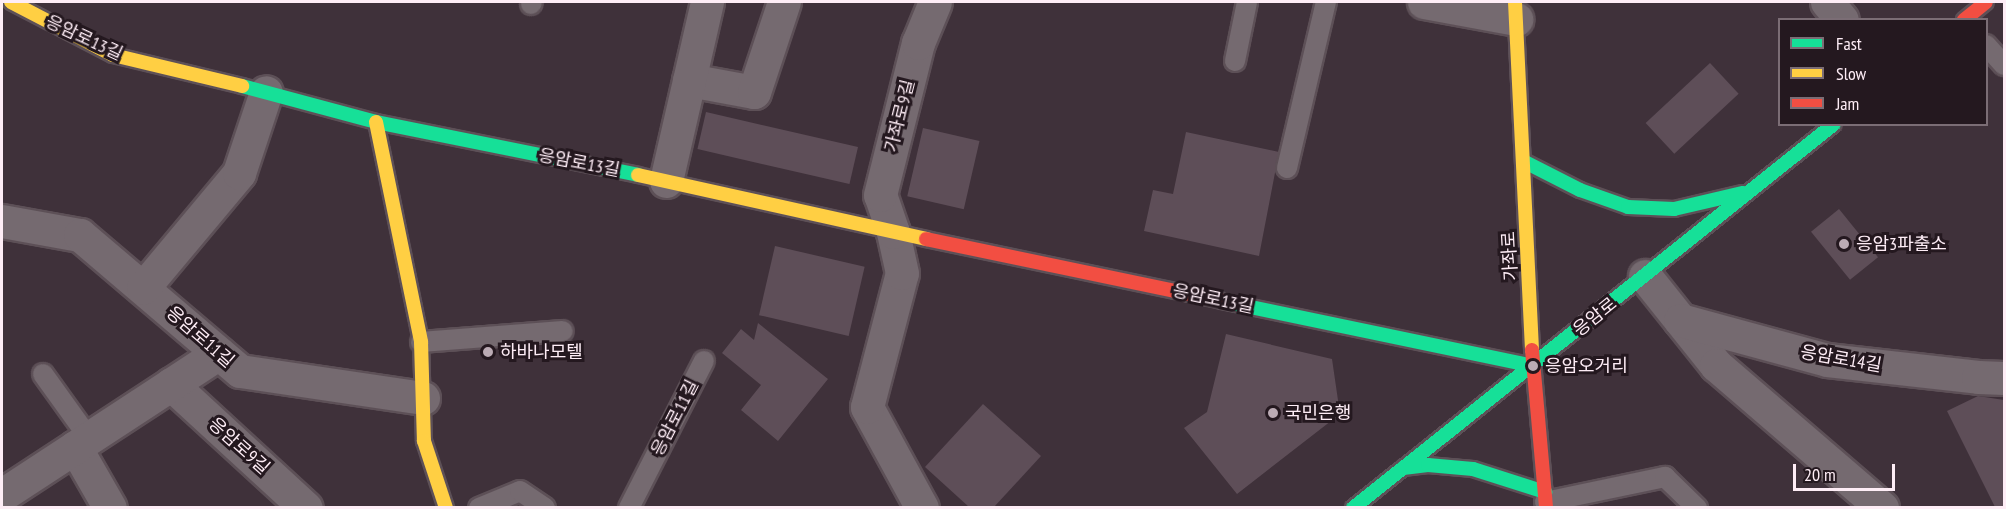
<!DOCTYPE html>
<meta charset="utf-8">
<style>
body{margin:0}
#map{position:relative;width:2006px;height:509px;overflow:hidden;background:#3f313a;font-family:"PT Sans Narrow","Noto Sans KR",sans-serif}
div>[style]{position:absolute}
.building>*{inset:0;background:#5e4e58;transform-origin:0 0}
.roads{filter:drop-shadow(2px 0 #5d5057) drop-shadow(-2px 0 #5d5057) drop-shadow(0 2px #5d5057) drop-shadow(0 -2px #5d5057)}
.lane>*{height:20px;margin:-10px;padding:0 10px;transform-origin:10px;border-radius:10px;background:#756a70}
.street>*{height:33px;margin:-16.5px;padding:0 16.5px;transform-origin:16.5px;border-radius:16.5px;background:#756a70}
.fast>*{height:14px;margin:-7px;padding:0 7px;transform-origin:7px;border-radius:7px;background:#16e098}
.slow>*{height:14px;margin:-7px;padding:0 7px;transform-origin:7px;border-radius:7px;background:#ffcf43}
.jam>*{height:14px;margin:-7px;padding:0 7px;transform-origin:7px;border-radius:7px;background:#f24e42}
.dots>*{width:16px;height:16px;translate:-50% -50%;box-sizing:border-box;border:3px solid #24181f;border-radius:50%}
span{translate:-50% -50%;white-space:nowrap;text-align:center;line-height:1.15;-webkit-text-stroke:6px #24181f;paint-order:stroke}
.street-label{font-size:18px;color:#feedf6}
.poi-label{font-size:18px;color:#feedf6}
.left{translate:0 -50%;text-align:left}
.frame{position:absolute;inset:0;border:3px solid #feedf6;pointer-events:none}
.legend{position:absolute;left:1778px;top:18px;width:210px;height:108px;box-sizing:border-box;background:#24181f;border:2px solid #7b6d75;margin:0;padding:8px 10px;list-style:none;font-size:18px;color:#feedf6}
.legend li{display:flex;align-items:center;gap:12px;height:30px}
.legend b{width:30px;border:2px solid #7b6d75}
.scale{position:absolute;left:1793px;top:464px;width:102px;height:27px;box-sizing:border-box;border:3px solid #feedf6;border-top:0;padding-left:8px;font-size:18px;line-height:21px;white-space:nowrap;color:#feedf6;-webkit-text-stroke:4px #24181f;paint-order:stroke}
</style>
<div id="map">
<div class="building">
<div style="left:1710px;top:63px;width:42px;height:88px;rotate:47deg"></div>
<div style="left:706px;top:112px;width:156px;height:38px;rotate:13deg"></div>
<div style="left:923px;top:128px;width:58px;height:70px;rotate:13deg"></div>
<div style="clip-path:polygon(1186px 132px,1279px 152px,1259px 256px,1144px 231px,1153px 190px,1173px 194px)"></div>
<div style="left:1839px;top:209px;width:62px;height:36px;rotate:51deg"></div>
<div style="left:775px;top:246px;width:92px;height:71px;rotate:13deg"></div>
<div style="clip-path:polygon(758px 323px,828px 379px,778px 441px,741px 410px,761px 385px,722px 353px,741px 329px,754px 340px)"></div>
<div style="clip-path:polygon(1226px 334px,1332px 359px,1340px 414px,1237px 494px,1184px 428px,1207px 412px)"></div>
<div style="clip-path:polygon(1978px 396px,2004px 400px,2004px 507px,1995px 507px,1947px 411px)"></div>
<div style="clip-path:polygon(983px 404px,1041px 456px,994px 507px,969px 507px,925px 467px)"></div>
</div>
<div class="roads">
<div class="lane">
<div style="left:531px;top:4px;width:2px;rotate:-63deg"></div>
<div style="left:1986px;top:45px;width:27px;rotate:48deg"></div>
<div style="left:1235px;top:61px;width:60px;rotate:-78.5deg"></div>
<div style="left:1287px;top:168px;width:171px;rotate:-76.8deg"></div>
<div style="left:421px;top:342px;width:142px;rotate:-4.4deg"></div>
<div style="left:43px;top:374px;width:79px;rotate:54.3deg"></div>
<div style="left:1545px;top:502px;width:123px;rotate:-11.8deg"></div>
<div style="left:1665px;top:477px;width:45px;rotate:44.1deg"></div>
<div style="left:479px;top:508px;width:44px;rotate:-22.5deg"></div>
<div style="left:520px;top:491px;width:30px;rotate:34deg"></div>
<div style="left:629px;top:508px;width:165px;rotate:-63deg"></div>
</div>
<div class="street">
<div style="left:1424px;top:2px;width:94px;rotate:10.5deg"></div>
<div style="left:1827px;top:2px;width:23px;rotate:50deg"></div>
<div style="left:689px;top:80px;width:66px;rotate:10.5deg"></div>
<div style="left:754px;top:92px;width:95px;rotate:-71.6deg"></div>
<div style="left:666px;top:181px;width:184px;rotate:-77.1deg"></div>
<div style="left:2px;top:221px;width:79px;rotate:10.2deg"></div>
<div style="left:80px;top:235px;width:210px;rotate:40.4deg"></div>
<div style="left:240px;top:371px;width:185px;rotate:8.4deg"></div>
<div style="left:1645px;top:276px;width:114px;rotate:51.4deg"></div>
<div style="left:1716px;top:365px;width:219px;rotate:40.7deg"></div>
<div style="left:143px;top:288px;width:150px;rotate:-50.1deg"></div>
<div style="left:239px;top:173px;width:85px;rotate:-71.6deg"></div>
<div style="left:1680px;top:320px;width:152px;rotate:15.2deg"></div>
<div style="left:1827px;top:360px;width:152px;rotate:6.4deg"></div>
<div style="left:1978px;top:377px;width:26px;rotate:2deg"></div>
<div style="left:171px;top:384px;width:183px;rotate:42.6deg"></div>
<div style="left:75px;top:447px;width:70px;rotate:60.2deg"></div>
<div style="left:2px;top:495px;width:259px;rotate:-33.2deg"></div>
<div style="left:922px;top:508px;width:115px;rotate:-118.6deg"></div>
<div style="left:867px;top:407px;width:138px;rotate:-75.4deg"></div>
<div style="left:902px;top:273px;width:42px;rotate:-102.4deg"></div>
<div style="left:893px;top:232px;width:39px;rotate:-109deg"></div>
<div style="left:880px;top:195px;width:157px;rotate:-76deg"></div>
<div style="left:918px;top:43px;width:44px;rotate:-67.5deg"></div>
</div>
<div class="fast">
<div style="left:242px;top:86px;width:139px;rotate:15deg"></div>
<div style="left:376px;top:122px;width:267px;rotate:11.4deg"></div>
<div style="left:1523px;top:161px;width:64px;rotate:27deg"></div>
<div style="left:1580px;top:190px;width:51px;rotate:19.5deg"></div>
<div style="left:1628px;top:207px;width:46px;rotate:2.5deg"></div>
<div style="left:1674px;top:209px;width:71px;rotate:-13.1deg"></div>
<div style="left:1222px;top:301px;width:318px;rotate:11.8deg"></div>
<div style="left:1403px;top:468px;width:25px;rotate:-7deg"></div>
<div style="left:1428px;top:465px;width:45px;rotate:5.1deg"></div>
<div style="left:1473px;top:469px;width:76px;rotate:17.7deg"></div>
<div style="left:1353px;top:508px;width:615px;rotate:-38.6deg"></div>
</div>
<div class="slow">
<div style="left:11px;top:2px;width:115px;rotate:27.5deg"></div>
<div style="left:113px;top:55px;width:133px;rotate:13.5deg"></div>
<div style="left:1515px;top:2px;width:348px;rotate:87.2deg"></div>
<div style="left:376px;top:122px;width:225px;rotate:78.4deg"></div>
<div style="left:421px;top:342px;width:99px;rotate:88.3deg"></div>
<div style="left:424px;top:441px;width:71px;rotate:71.8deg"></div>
<div style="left:638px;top:175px;width:295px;rotate:12.5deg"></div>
</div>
<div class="jam">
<div style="left:1964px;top:20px;width:28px;rotate:-39deg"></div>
<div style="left:926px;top:239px;width:302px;rotate:11.8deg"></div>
<div style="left:1532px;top:350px;width:159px;rotate:84.9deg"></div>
</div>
</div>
<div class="dots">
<div style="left:1844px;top:244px;background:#bbabb4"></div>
<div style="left:488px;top:352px;background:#bbabb4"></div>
<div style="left:1533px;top:366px;background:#bbabb4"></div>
<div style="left:1273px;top:413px;background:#bbabb4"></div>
</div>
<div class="street-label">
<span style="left:84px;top:38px;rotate:25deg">응암로13길</span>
<span style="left:900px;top:116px;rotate:-76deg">가좌로9길</span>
<span style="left:579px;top:163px;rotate:11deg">응암로13길</span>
<span style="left:1510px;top:256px;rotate:-93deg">가좌로</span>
<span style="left:1213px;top:299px;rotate:12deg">응암로13길</span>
<span style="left:1595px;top:317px;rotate:-39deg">응암로</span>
<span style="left:200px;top:337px;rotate:41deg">응암로11길</span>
<span style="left:1841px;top:359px;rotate:10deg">응암로14길</span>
<span style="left:675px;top:418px;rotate:-63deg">응암로11길</span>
<span style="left:239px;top:446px;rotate:42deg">응암로9길</span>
</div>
<div class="poi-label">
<span class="left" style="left:1856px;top:244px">응암3파출소</span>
<span class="left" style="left:500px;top:352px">하바나모텔</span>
<span class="left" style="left:1545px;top:366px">응암오거리</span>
<span class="left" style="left:1285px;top:413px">국민은행</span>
</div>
<div class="frame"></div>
<ul class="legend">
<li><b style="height:8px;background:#16e098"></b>Fast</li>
<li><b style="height:8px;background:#ffcf43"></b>Slow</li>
<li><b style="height:8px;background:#f24e42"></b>Jam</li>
</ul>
<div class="scale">20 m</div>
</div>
